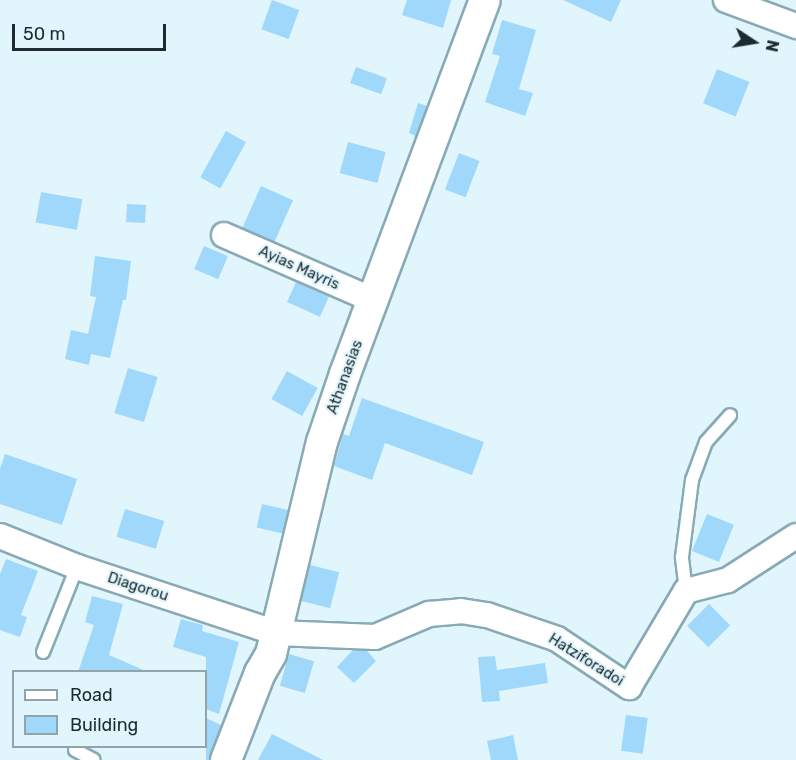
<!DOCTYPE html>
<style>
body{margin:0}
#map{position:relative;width:796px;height:760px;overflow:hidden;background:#e0f5fc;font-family:Rubik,sans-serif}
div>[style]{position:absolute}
.building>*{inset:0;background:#a0d8fc;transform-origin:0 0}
.roads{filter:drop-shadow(2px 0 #87aab4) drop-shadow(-2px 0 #87aab4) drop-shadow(0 2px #87aab4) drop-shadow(0 -2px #87aab4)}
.service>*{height:12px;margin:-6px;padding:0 6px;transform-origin:6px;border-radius:6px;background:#fff}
.minor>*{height:24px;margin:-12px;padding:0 12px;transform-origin:12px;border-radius:12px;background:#fff}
.tertiary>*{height:30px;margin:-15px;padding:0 15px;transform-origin:15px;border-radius:15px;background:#fff}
span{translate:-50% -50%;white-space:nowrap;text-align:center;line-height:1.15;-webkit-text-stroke:4.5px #e0f5fc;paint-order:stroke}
.street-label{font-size:15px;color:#1d2b2f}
.legend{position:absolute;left:12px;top:670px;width:195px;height:78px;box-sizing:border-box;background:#e0f5fc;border:2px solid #92a4aa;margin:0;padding:8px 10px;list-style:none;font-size:18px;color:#1d2b2f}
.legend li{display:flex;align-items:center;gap:12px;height:30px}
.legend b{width:30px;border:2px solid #92a4aa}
.north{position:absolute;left:724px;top:12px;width:60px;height:60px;-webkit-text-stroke:4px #e0f5fc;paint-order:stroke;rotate:102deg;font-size:16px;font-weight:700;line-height:24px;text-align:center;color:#1d2b2f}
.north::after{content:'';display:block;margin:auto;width:21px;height:27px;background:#1d2b2f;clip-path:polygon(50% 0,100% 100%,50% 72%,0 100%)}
.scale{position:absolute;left:12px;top:24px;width:154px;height:27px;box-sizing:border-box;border:3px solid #1d2b2f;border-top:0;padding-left:8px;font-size:18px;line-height:21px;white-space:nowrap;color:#1d2b2f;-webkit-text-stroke:4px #e0f5fc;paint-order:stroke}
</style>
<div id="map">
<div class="building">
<div style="left:272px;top:0;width:29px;height:31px;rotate:20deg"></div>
<div style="clip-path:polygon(407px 0,451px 0,443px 28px,402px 15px)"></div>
<div style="clip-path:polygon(563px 0,621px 0,611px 22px)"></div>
<div style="clip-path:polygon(502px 20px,536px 30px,519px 89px,533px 93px,525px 116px,485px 102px,500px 56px,492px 54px)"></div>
<div style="left:356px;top:67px;width:33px;height:17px;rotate:20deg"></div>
<div style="left:717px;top:69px;width:35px;height:37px;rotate:22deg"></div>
<div style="clip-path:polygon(418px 103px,427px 106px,416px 136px,409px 133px)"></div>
<div style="left:226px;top:131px;width:23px;height:53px;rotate:29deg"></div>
<div style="left:348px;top:142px;width:39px;height:32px;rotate:15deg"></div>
<div style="left:459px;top:153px;width:22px;height:39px;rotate:21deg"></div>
<div style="left:261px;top:186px;width:35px;height:46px;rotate:24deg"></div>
<div style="left:41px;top:192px;width:42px;height:31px;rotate:10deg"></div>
<div style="left:127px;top:204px;width:19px;height:18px;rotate:3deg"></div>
<div style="left:204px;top:246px;width:26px;height:25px;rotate:23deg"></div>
<div style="clip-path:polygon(95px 256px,131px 261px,126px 300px,123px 300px,110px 358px,91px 354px,89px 365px,65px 359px,71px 330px,88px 334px,96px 297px,90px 296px)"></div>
<div style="left:296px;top:282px;width:36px;height:22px;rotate:24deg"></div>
<div style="left:128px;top:368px;width:31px;height:47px;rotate:17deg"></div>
<div style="left:287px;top:371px;width:35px;height:32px;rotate:29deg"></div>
<div style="clip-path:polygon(362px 398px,484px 442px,472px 475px,385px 443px,372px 480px,334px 466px,343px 434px,349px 436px)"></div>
<div style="clip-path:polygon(5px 454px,77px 479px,62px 525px,0 504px,0 469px)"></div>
<div style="left:262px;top:504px;width:27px;height:24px;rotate:13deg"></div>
<div style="left:125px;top:509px;width:41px;height:29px;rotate:17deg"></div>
<div style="left:707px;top:514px;width:29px;height:40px;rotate:22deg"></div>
<div style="clip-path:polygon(6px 559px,38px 571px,21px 615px,27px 617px,20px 637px,0 630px,0 574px)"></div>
<div style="left:310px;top:565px;width:30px;height:37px;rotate:14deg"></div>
<div style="clip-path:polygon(92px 596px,123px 604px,109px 655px,148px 672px,78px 672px,94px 625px,85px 622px)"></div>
<div style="left:709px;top:604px;width:30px;height:31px;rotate:45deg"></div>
<div style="clip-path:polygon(181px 619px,203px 625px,202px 631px,239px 642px,219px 714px,206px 709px,206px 657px,173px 647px)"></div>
<div style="clip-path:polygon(353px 650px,367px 651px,376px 661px,354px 683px,337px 667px)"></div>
<div style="left:289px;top:654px;width:26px;height:33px;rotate:16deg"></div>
<div style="clip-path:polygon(495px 656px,497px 670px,545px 663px,548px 683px,499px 691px,500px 701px,482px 702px,478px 657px)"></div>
<div style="left:626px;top:715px;width:22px;height:36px;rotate:8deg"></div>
<div style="clip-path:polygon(206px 718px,221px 725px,209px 760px,206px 760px)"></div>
<div style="clip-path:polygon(272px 734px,323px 760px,258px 760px)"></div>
<div style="clip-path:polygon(513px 735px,518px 760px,491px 760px,487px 741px)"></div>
</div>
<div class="roads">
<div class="service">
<div style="left:686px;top:591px;width:34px;rotate:-97deg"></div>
<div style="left:682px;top:557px;width:78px;rotate:-82.6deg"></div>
<div style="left:692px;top:480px;width:40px;rotate:-69.8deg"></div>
<div style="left:706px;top:442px;width:36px;rotate:-48deg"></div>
<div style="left:43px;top:652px;width:92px;rotate:-68.2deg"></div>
<div style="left:75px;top:750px;width:21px;rotate:28deg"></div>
</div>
<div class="minor">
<div style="left:726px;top:0;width:75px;rotate:20.4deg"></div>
<div style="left:224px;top:235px;width:165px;rotate:23.6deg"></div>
<div style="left:0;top:536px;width:83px;rotate:21.9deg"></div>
<div style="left:77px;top:567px;width:211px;rotate:18.3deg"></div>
<div style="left:277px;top:633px;width:98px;rotate:2.3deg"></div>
<div style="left:375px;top:637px;width:59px;rotate:-23.1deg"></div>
<div style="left:429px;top:614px;width:32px;rotate:-5deg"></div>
<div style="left:461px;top:611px;width:26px;rotate:9deg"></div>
<div style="left:487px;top:615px;width:74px;rotate:18.9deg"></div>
<div style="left:557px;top:639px;width:87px;rotate:33.7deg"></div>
<div style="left:629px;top:687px;width:112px;rotate:-59.3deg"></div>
<div style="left:686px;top:591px;width:43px;rotate:-14.7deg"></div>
<div style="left:728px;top:580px;width:81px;rotate:-32.9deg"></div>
</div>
<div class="tertiary">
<div style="left:226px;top:760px;width:93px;rotate:-68.7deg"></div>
<div style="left:260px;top:673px;width:22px;rotate:-60deg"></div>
<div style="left:271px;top:654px;width:218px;rotate:-76.5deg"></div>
<div style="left:322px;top:442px;width:72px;rotate:-71.3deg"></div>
<div style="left:345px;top:374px;width:399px;rotate:-69.5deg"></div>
</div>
</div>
<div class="street-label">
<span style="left:299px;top:268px;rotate:24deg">Ayias Mayris</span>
<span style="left:345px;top:377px;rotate:-70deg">Athanasias</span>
<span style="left:138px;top:587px;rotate:18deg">Diagorou</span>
<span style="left:586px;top:660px;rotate:32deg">Hatziforadoi</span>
</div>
<ul class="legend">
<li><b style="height:8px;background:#fff"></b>Road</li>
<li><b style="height:16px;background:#a0d8fc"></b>Building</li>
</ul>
<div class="north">N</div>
<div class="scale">50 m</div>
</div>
